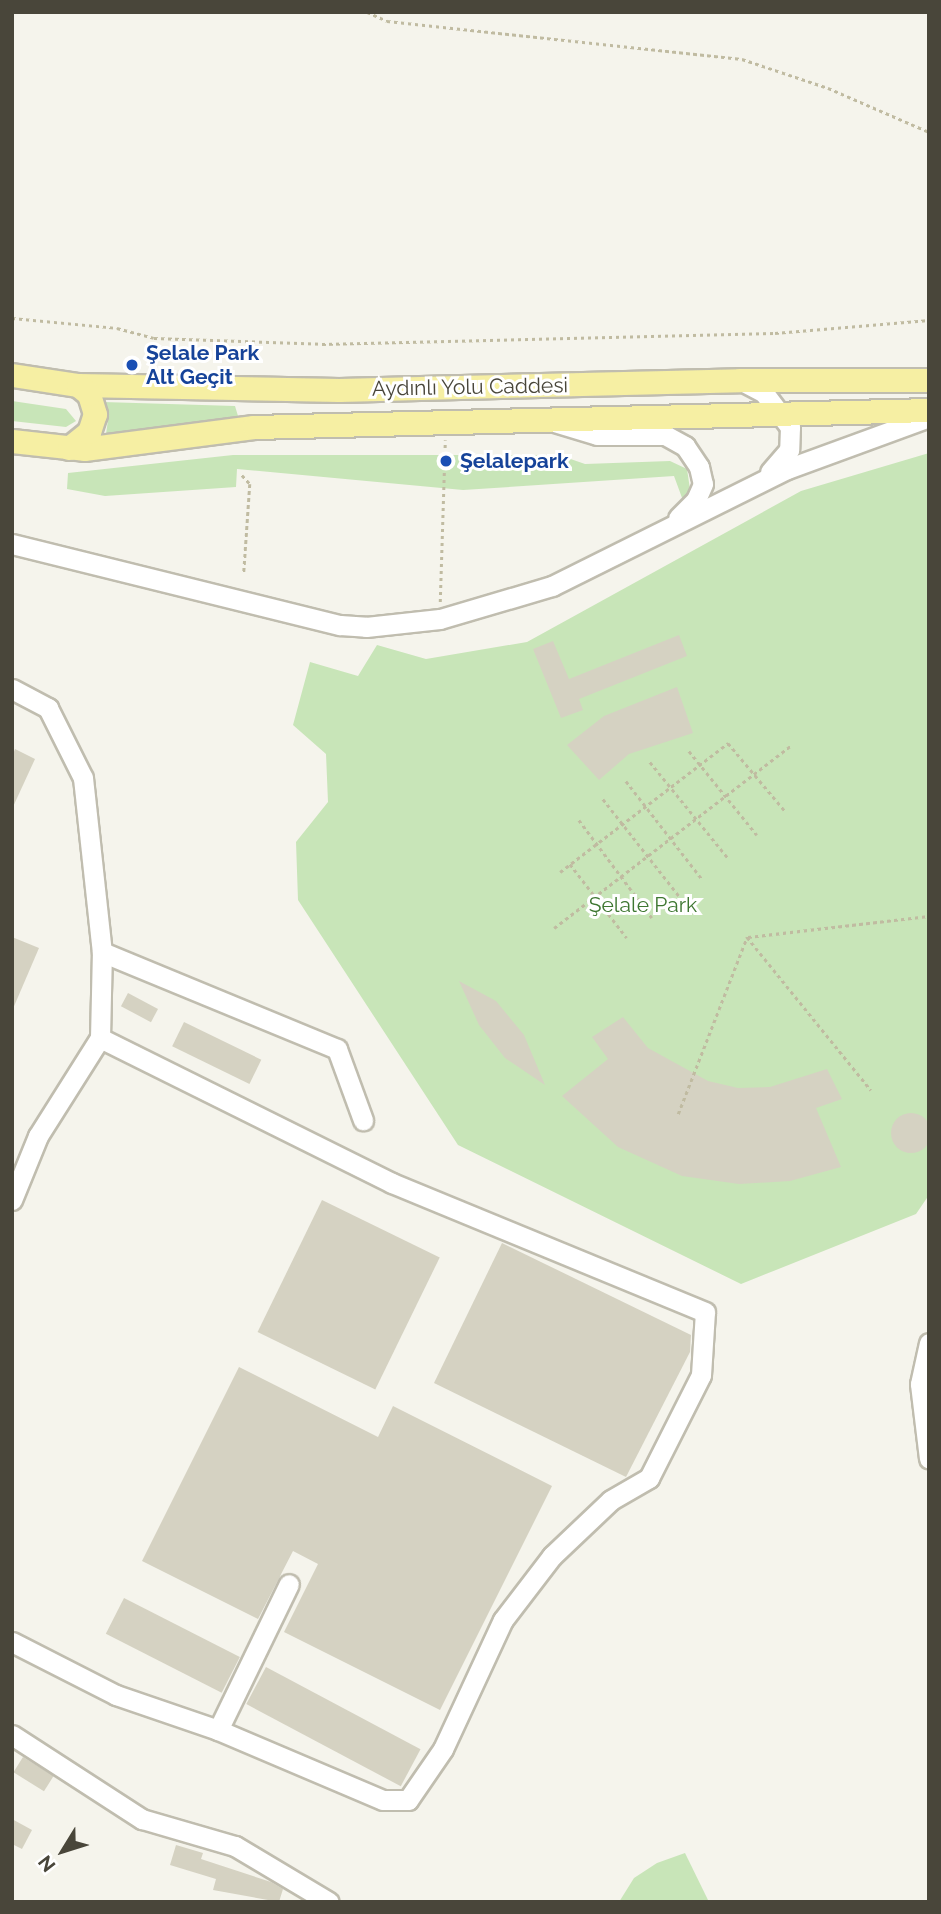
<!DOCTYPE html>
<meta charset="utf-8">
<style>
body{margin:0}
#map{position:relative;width:941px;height:1914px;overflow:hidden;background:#f5f4ec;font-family:Raleway,sans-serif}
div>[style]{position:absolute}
.green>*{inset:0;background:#c8e5b8}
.building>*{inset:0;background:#d5d2c2;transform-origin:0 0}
.round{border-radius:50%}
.path>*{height:2.5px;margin-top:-1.25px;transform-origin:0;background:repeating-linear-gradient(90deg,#c0bba1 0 3.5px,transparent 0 7px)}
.roads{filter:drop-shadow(2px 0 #c0bdaf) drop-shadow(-2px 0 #c0bdaf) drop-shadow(0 2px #c0bdaf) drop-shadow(0 -2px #c0bdaf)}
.minor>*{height:19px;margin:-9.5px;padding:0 9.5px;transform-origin:9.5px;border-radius:9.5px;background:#fff}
.major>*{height:23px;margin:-11.5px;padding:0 11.5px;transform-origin:11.5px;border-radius:11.5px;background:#f6efa3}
.dots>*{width:19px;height:19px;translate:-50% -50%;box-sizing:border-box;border:4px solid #fff;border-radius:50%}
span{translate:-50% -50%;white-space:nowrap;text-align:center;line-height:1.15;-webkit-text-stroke:6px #fff;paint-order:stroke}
.transit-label{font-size:21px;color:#164399;font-weight:700}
.left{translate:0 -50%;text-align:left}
.street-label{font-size:21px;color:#49463a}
.park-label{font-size:21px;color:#3e7731}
.frame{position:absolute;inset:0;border:14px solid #49463a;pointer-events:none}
.north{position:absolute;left:28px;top:1816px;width:70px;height:70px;-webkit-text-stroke:5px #fff;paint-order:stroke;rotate:232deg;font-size:19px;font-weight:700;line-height:28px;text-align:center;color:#49463a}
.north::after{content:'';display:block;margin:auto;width:24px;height:32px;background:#49463a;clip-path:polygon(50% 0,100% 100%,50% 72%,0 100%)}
</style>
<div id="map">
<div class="green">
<div style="clip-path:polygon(12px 401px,66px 409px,76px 421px,66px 427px,12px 421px)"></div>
<div style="clip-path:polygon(103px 402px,235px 406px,238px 416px,106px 434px,109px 413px)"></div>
<div style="clip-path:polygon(929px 453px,929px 1195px,916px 1214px,741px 1284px,458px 1145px,298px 900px,296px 842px,328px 802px,326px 754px,293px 725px,310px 662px,358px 676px,377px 645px,426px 659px,527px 642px,801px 491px)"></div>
<div style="clip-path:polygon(233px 455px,559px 455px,585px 464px,670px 461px,687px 469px,691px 496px,685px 506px,674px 476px,463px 490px,237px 469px,236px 487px,105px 496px,67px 489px,68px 473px)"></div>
<div style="clip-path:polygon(685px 1853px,709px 1902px,619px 1902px,634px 1878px,657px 1863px)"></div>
</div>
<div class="building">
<div style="clip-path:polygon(679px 635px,687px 656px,579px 699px,583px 710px,561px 718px,533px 649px,553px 641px,569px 679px)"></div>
<div style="clip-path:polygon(677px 687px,693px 733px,629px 754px,599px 780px,567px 745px,604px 716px)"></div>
<div style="clip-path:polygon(15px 749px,35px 759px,12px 809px,12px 757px)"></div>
<div style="clip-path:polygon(12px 937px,39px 948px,12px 1011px)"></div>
<div style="clip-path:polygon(459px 981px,496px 1001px,524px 1035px,545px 1085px,505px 1058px,479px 1025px)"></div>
<div style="left:128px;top:993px;width:34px;height:15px;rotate:28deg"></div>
<div style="clip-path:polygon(623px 1017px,648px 1048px,708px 1081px,738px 1088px,770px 1087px,827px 1069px,842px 1099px,816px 1108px,841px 1167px,790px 1181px,739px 1184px,682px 1176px,618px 1147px,562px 1096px,608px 1059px,592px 1037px)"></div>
<div style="left:184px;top:1022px;width:86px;height:27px;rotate:26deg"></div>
<div class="round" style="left:891px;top:1113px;width:40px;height:40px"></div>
<div style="left:322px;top:1200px;width:131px;height:147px;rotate:26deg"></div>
<div style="clip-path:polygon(502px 1243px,691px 1335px,690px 1352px,626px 1477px,434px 1383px)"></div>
<div style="clip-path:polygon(239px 1367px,378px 1437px,393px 1406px,552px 1486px,440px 1710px,284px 1632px,318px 1564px,293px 1551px,258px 1619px,142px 1561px)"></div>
<div style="left:124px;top:1598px;width:130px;height:40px;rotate:27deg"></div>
<div style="left:266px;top:1667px;width:175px;height:42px;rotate:28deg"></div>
<div style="left:23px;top:1757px;width:36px;height:18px;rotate:32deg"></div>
<div style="clip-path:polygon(12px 1819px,32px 1830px,22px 1849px,12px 1844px)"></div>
<div style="clip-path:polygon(176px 1845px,203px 1853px,201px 1859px,271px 1882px,283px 1889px,279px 1902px,213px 1890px,216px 1879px,170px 1865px)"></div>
</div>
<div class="path">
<div style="left:367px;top:12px;width:22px;rotate:24deg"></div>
<div style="left:387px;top:21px;width:357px;rotate:6.1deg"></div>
<div style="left:742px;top:59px;width:91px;rotate:18.6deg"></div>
<div style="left:828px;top:88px;width:110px;rotate:23.5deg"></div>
<div style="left:12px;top:318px;width:105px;rotate:5.4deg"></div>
<div style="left:117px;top:328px;width:38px;rotate:15deg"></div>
<div style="left:154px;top:338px;width:168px;rotate:2deg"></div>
<div style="left:322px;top:344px;width:453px;rotate:-1.4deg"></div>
<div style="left:775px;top:333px;width:155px;rotate:-4.8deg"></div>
<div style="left:242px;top:475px;width:12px;rotate:48deg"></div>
<div style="left:250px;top:484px;width:89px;rotate:93.9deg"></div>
<div style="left:440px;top:602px;width:162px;rotate:-88.2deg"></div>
<div style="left:689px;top:751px;width:108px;rotate:51deg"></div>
<div style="left:650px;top:762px;width:124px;rotate:50.9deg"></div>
<div style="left:626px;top:781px;width:124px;rotate:52.2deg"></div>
<div style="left:603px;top:799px;width:123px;rotate:51.9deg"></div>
<div style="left:579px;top:820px;width:122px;rotate:53.3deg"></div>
<div style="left:570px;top:864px;width:93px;rotate:52.4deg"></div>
<div style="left:560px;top:872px;width:212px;rotate:-37.5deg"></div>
<div style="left:728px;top:743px;width:90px;rotate:50deg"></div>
<div style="left:554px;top:928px;width:298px;rotate:-37.6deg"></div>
<div style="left:747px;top:937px;width:197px;rotate:51deg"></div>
<div style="left:748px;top:937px;width:182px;rotate:-6.6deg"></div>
<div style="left:678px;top:1114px;width:190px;rotate:-68.7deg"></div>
</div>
<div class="roads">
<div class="minor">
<div style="left:740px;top:380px;width:27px;rotate:28deg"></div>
<div style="left:764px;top:393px;width:43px;rotate:52.6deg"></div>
<div style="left:790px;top:427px;width:23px;rotate:92deg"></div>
<div style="left:789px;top:450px;width:29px;rotate:131deg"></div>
<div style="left:554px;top:422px;width:45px;rotate:16.8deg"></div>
<div style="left:597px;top:435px;width:68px"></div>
<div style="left:665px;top:435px;width:23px;rotate:29deg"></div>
<div style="left:685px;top:446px;width:25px;rotate:56deg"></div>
<div style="left:699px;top:467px;width:17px;rotate:77deg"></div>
<div style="left:703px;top:484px;width:17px;rotate:114deg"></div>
<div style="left:696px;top:500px;width:25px;rotate:135deg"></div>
<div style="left:12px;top:544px;width:338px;rotate:13.9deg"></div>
<div style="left:340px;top:625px;width:26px;rotate:4deg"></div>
<div style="left:366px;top:627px;width:74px;rotate:-6.2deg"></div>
<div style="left:440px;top:619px;width:117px;rotate:-16.4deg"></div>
<div style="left:552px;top:586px;width:263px;rotate:-26.5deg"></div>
<div style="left:787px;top:469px;width:151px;rotate:-20.1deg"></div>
<div style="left:12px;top:689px;width:41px;rotate:27.8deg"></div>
<div style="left:48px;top:708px;width:78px;rotate:63.4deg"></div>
<div style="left:83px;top:778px;width:175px;rotate:83.8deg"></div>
<div style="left:102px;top:952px;width:254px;rotate:22.4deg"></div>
<div style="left:337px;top:1049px;width:76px;rotate:69.9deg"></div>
<div style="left:12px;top:1200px;width:69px;rotate:-67.9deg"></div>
<div style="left:38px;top:1136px;width:116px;rotate:-57.7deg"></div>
<div style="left:100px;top:1038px;width:86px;rotate:-88.7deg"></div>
<div style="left:929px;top:1343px;width:42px;rotate:102.4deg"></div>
<div style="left:920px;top:1384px;width:75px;rotate:83.1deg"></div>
<div style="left:12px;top:1642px;width:117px;rotate:27deg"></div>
<div style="left:116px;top:1695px;width:108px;rotate:18.9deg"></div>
<div style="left:218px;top:1730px;width:179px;rotate:23deg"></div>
<div style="left:383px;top:1800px;width:25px"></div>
<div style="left:408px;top:1800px;width:62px;rotate:-55.5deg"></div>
<div style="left:443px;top:1749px;width:142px;rotate:-65.1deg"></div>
<div style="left:503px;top:1620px;width:81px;rotate:-52.6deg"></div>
<div style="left:552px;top:1556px;width:81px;rotate:-43.5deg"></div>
<div style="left:611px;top:1500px;width:44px;rotate:-30.1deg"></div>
<div style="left:649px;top:1478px;width:115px;rotate:-63.2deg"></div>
<div style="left:701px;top:1375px;width:63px;rotate:-86.4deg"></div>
<div style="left:705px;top:1312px;width:339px;rotate:-157.6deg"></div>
<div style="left:392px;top:1183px;width:326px;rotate:-153.6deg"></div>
<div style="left:218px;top:1730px;width:162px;rotate:-64.1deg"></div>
<div style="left:12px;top:1735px;width:155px;rotate:32.9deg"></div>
<div style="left:142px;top:1819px;width:97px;rotate:16.2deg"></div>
<div style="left:235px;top:1846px;width:109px;rotate:30.8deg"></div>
</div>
<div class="major">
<div style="left:12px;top:375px;width:67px;rotate:8.6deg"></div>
<div style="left:78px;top:385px;width:261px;rotate:1.1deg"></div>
<div style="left:339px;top:390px;width:401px;rotate:-1.4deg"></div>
<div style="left:740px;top:380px;width:189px"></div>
<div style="left:12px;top:441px;width:72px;rotate:6.3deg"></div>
<div style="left:84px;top:449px;width:171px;rotate:-7.4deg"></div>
<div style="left:254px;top:427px;width:675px;rotate:-1.44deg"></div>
<div style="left:69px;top:448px;width:26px;rotate:-39deg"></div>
<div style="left:89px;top:432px;width:19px;rotate:-72deg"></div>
<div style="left:95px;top:414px;width:21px;rotate:-107deg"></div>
<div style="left:89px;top:394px;width:14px;rotate:-141deg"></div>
</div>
</div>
<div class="dots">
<div style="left:132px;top:365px;background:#1a4fb4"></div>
<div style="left:446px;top:461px;background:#1a4fb4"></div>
</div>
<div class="transit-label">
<span class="left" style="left:146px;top:365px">Şelale Park<br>Alt Geçit</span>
<span class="left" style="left:460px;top:461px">Şelalepark</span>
</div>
<div class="street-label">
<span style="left:470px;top:387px;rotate:-1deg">Aydınlı Yolu Caddesi</span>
</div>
<div class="park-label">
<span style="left:643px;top:905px">Şelale Park</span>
</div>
<div class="frame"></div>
<div class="north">N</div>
</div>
